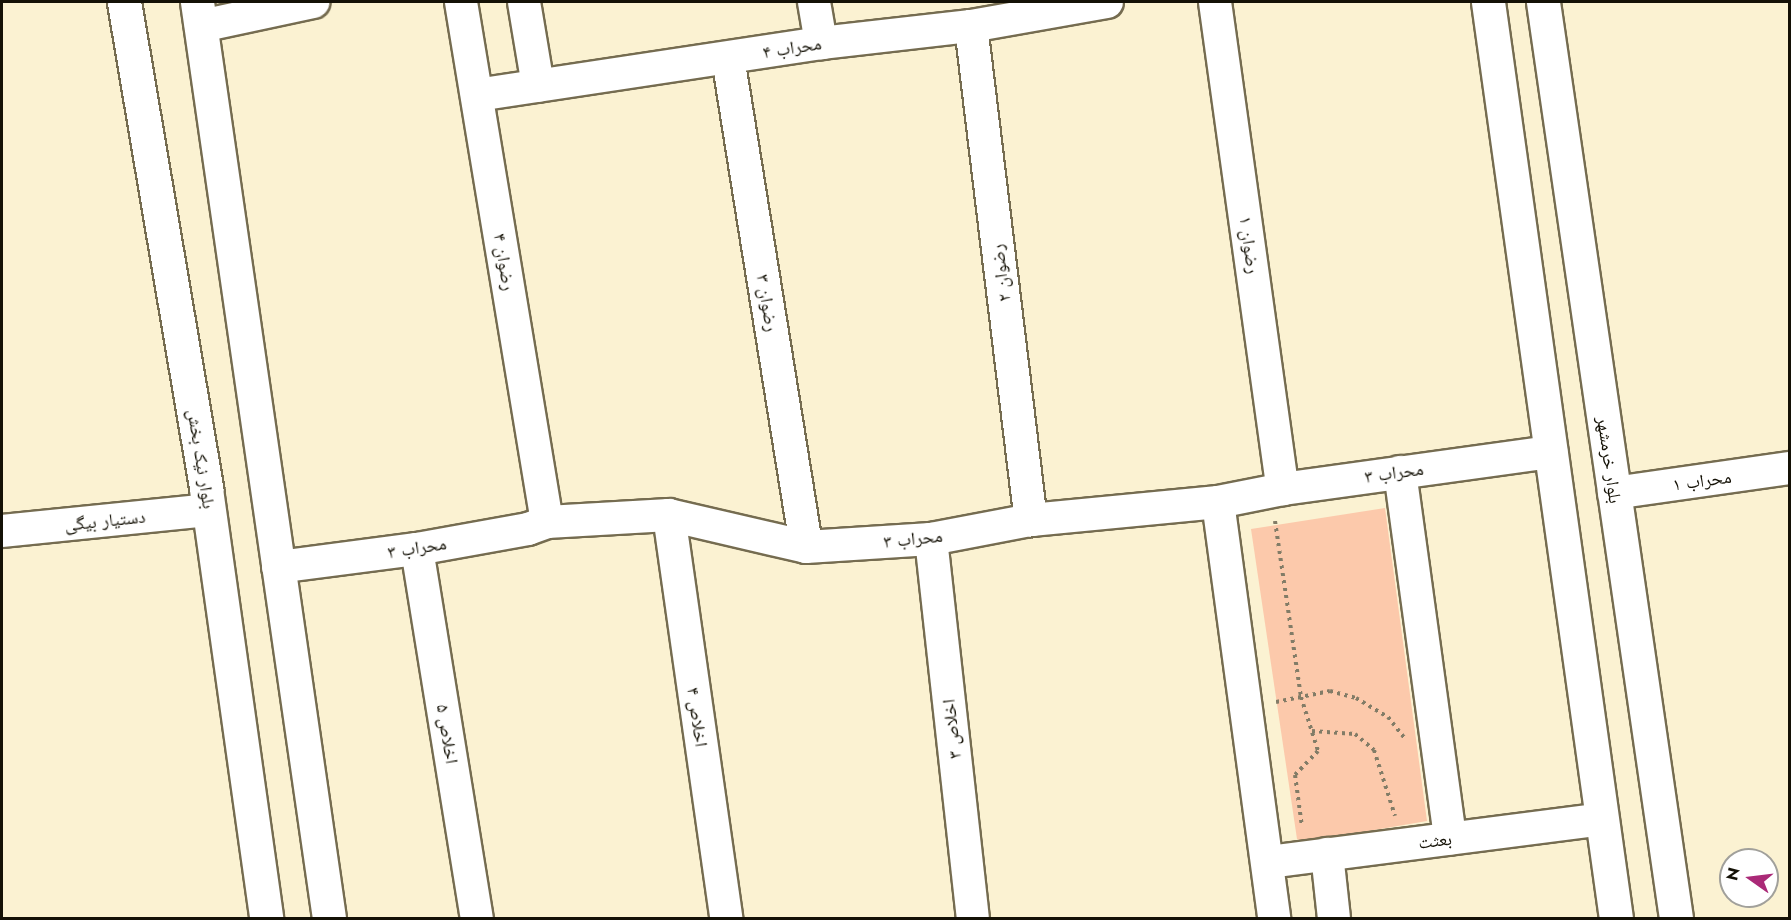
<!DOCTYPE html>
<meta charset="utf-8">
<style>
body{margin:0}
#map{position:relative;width:1791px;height:920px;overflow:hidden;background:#fbf2d2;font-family:Jost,"Noto Naskh Arabic",sans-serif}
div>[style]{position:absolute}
.green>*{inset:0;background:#fcc9ab}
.path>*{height:4px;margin-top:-2px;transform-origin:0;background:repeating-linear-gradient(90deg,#827c67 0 3px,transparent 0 7.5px)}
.roads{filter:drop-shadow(2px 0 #756c50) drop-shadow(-2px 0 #756c50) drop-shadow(0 2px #756c50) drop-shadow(0 -2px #756c50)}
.street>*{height:32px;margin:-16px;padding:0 16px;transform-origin:16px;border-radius:16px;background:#fff}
.secondary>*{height:33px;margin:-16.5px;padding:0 16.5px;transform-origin:16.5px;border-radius:16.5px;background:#fff}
span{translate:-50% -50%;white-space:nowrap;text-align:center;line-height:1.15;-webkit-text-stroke:4.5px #fff;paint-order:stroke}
.street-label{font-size:18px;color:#141106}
.frame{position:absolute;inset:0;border:3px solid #141106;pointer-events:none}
.north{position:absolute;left:1719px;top:848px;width:60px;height:60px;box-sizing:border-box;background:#fff;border:2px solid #a1a09b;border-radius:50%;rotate:284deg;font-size:16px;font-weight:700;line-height:24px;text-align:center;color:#141106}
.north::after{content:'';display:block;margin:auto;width:21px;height:27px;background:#aa2977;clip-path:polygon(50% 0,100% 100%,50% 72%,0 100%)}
</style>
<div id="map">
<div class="green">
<div style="clip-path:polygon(1385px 508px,1427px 821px,1304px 842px,1297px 839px,1251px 529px)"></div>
</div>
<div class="path">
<div style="left:1275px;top:521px;width:178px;rotate:81.6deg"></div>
<div style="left:1301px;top:697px;width:57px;rotate:72.5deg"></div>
<div style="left:1318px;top:751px;width:33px;rotate:134deg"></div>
<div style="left:1295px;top:775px;width:52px;rotate:82.3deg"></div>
<div style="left:1276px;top:702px;width:55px;rotate:-11.5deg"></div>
<div style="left:1330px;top:691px;width:27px;rotate:15deg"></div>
<div style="left:1356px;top:698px;width:37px;rotate:31deg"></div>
<div style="left:1388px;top:717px;width:29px;rotate:52deg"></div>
<div style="left:1312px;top:731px;width:43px;rotate:4deg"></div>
<div style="left:1355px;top:734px;width:25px;rotate:40deg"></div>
<div style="left:1374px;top:750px;width:69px;rotate:72.3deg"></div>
</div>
<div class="roads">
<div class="street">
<div style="left:461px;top:2px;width:527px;rotate:80.61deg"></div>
<div style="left:524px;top:2px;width:85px;rotate:80.5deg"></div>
<div style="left:814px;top:2px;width:42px;rotate:80.3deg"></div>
<div style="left:1215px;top:2px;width:492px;rotate:82.1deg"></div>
<div style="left:201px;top:26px;width:115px;rotate:-12.1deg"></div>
<div style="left:971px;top:26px;width:498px;rotate:83.1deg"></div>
<div style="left:728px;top:58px;width:495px;rotate:80.9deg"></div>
<div style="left:477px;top:95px;width:348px;rotate:-8.6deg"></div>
<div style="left:821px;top:43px;width:151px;rotate:-6.5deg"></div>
<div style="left:971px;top:26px;width:138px;rotate:-10deg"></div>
<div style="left:1400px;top:472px;width:370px;rotate:82.2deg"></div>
<div style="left:1614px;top:493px;width:178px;rotate:-8.1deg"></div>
<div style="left:1218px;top:502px;width:420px;rotate:82.3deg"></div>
<div style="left:669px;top:515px;width:407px;rotate:81.9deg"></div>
<div style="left:2px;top:531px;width:208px;rotate:-5.8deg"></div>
<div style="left:931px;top:539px;width:381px;rotate:83.7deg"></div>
<div style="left:417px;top:549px;width:374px;rotate:80.8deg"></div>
<div style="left:278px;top:567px;width:140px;rotate:-7.4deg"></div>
<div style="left:417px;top:549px;width:113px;rotate:-10.2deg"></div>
<div style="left:528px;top:529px;width:20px;rotate:-20deg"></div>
<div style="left:547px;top:522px;width:122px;rotate:-3.3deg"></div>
<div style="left:669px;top:515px;width:141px;rotate:13.1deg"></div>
<div style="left:806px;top:547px;width:125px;rotate:-3.7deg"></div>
<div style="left:931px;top:539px;width:102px;rotate:-10.8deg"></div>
<div style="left:1031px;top:520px;width:188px;rotate:-5.5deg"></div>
<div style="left:1218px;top:502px;width:66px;rotate:-11.3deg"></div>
<div style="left:1283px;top:489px;width:271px;rotate:-7.9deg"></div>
<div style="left:1327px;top:854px;width:64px;rotate:83.8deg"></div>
<div style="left:1268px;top:862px;width:337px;rotate:-7.3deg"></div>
</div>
<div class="secondary">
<div style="left:124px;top:2px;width:494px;rotate:80.4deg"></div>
<div style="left:206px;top:489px;width:433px;rotate:82deg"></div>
<div style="left:197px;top:2px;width:925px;rotate:81.8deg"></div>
<div style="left:1488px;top:2px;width:925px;rotate:82.05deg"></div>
<div style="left:1543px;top:2px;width:926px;rotate:81.74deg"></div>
</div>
</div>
<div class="street-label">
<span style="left:792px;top:48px;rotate:-9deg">محراب ۴</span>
<span style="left:1249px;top:245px;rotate:82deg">رضوان ۱</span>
<span style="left:504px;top:262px;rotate:81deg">رضوان ۴</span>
<span style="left:1001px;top:273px;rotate:-97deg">رضوان ۲</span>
<span style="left:767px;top:303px;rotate:81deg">رضوان ۳</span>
<span style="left:201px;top:459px;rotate:81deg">بلوار نیک بخش</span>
<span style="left:1609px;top:460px;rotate:82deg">بلوار خرمشهر</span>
<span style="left:1394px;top:473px;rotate:-8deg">محراب ۳</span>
<span style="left:1702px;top:481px;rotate:-8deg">محراب ۱</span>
<span style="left:105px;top:521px;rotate:-6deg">دستیار بیگی</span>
<span style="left:913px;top:539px;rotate:-6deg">محراب ۳</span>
<span style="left:417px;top:548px;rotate:-9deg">محراب ۳</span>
<span style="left:697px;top:717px;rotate:82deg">اخلاص ۴</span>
<span style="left:952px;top:729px;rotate:-96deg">اخلاص ۳</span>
<span style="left:447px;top:734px;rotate:81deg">اخلاص ۵</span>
<span style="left:1435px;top:841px;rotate:-7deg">بعثت</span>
</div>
<div class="frame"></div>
<div class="north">N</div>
</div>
